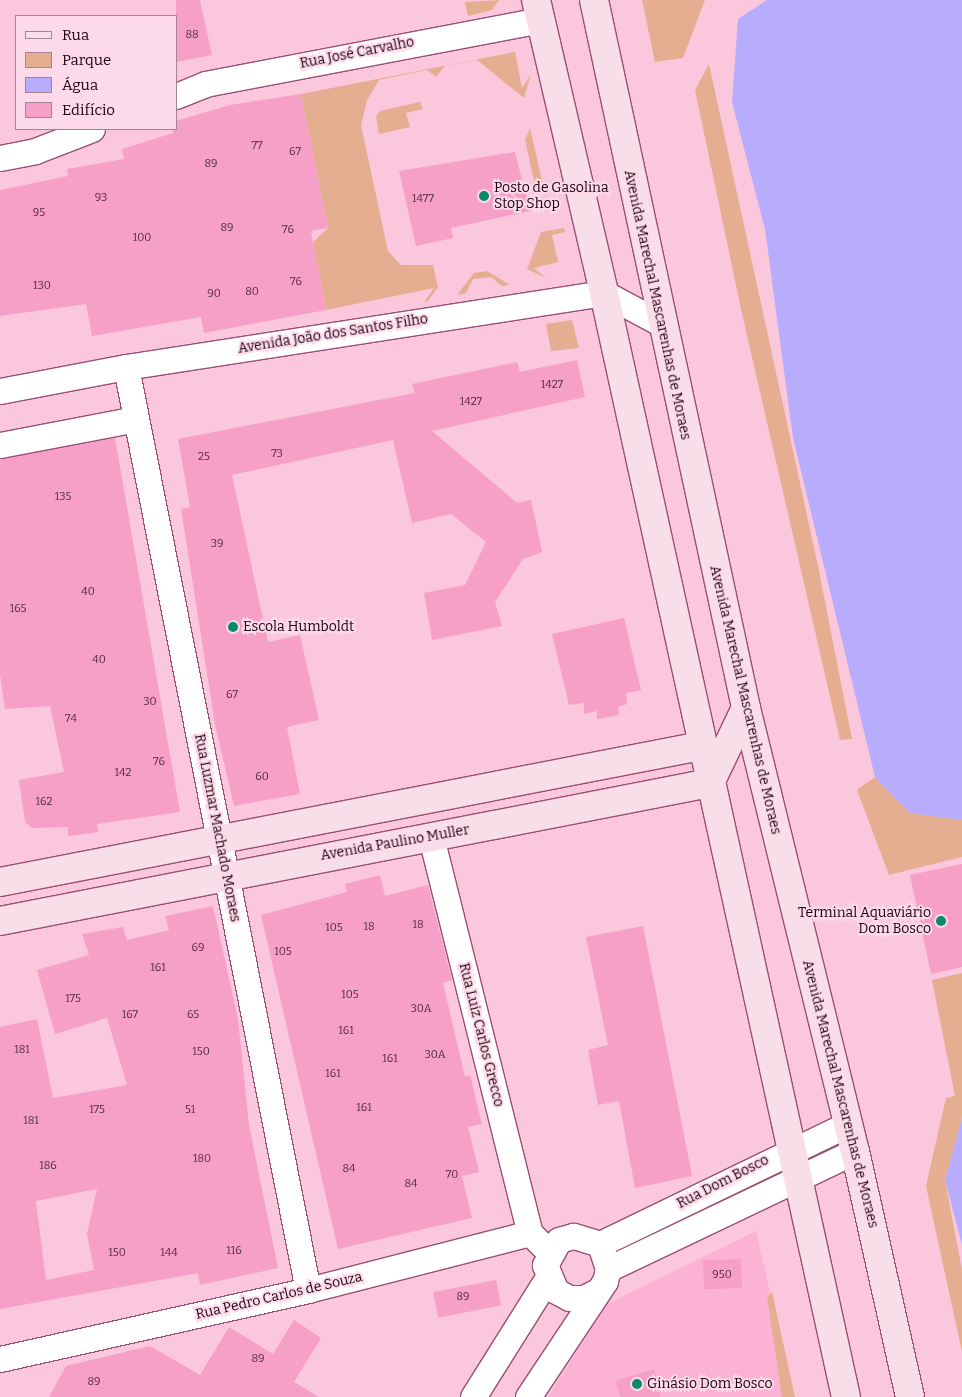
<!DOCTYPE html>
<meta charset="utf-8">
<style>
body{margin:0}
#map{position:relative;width:962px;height:1397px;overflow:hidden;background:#fbc7dd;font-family:Bitter,serif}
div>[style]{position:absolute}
.built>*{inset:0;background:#fcb2d3}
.green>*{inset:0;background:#e5ae90}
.water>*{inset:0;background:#b8acfc}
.building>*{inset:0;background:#f69fc7;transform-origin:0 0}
.roads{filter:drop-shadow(1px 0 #994e73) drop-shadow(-1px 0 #994e73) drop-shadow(0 1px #994e73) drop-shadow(0 -1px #994e73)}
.street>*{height:25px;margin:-12.5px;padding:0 12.5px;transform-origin:12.5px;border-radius:12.5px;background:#fff}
.secondary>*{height:28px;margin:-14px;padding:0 14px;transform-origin:14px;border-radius:14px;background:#f7dee9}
.dots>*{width:14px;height:14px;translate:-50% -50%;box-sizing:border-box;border:2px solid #fddae9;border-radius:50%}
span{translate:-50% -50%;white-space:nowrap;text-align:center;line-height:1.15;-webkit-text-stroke:4px #fddae9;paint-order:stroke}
.number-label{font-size:11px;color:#52293d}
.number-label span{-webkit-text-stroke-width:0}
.street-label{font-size:14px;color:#1c020f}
.poi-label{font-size:14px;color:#1c020f}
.left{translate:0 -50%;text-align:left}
.right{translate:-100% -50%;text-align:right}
.legend{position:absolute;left:15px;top:15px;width:162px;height:115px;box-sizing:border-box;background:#fddae9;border:1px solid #a38492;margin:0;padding:6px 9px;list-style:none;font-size:15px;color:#1c020f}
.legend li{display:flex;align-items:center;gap:10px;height:25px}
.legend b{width:25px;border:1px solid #a38492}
</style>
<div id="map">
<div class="built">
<div style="clip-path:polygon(756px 1231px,794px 1397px,548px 1397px,607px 1304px)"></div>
</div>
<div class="green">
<div style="clip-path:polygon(499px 0,492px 10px,468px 16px,465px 2px)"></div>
<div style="clip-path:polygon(642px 0,705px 0,683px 58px,655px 62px)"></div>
<div style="clip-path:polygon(515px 52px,522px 88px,531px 74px,524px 98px,477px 60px,445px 66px,436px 77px,427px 70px,379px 80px,367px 100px,361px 125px,388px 251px,401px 265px,433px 265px,438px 287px,428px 301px,424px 302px,434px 288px,326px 310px,313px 242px,328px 228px,301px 94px)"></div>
<div style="clip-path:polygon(709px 64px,818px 566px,852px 739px,840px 740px,741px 309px,695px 90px)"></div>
<div style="clip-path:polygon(420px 102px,423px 109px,406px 113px,410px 127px,379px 134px,376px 116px,380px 111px)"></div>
<div style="clip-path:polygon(530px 128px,544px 189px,535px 185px,525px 140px)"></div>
<div style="clip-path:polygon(564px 228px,565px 232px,552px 235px,558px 262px,534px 268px,546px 278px,527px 269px,541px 232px)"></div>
<div style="clip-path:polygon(487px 271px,510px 285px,502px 286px,491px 277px,473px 279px,466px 293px,457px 295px,474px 273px)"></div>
<div style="clip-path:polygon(572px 320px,579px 348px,551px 351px,546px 324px)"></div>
<div style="clip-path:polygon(875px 777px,910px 813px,962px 820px,962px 857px,889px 875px,857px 790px)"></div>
<div style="clip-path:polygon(962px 973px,962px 1118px,945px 1180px,962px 1270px,962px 1352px,926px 1186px,946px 1098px,955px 1096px,932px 980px)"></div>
<div style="clip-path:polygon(772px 1292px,795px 1397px,782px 1397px,767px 1297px)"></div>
</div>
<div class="water">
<div style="clip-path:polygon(767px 0,962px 0,962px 820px,910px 813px,875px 777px,793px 438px,765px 229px,732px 102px,738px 19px)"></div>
<div style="clip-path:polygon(962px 1118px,962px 1245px,945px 1180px)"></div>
</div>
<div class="building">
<div style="clip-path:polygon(176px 0,200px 0,212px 55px,176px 62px)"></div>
<div style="clip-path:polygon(301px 94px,328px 228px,311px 231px,326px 310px,204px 333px,201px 317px,92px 336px,86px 304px,0 316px,0 190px,68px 176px,67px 169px,124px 159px,122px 149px,173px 133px,176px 121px,230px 105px)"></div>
<div style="clip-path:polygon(515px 152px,530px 211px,451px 228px,453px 238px,416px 246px,399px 171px)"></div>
<div style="clip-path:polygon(577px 360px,585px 397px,432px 431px,517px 503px,531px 500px,542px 552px,523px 559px,495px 602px,502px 626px,432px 640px,424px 593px,465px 585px,486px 542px,451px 514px,412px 523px,393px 440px,232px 475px,268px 642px,300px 635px,319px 720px,287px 727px,300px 794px,234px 806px,215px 724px,181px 509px,190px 507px,178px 439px,415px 393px,412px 384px,517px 362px,520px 372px)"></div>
<div style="clip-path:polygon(115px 438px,180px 812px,97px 824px,98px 832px,68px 836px,68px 827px,32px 828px,25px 822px,19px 780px,64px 772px,50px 706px,5px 709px,0 674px,0 459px)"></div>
<div style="clip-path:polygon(624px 618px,641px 690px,626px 693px,627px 704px,618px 707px,619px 715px,597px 719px,597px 711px,584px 714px,584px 703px,569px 705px,552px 634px)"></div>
<div style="clip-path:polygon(962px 864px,962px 967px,931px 974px,910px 875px)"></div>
<div style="clip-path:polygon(380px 875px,385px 896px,428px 885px,452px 980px,443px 983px,465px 1077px,470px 1075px,482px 1124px,468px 1127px,479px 1172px,462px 1176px,472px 1218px,338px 1249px,261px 915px,347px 892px,345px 884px)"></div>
<div style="clip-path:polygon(evenodd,213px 906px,238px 1019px,249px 1125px,278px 1268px,200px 1285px,198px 1273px,0 1309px,0 1027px,37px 1019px,53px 1098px,127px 1085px,107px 1018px,55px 1034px,37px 970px,89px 955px,82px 934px,123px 927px,127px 940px,169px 930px,165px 916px,213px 906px,97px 1189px,87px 1234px,94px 1270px,46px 1280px,36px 1201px,97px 1189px)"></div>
<div style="clip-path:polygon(643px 926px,692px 1176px,635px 1188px,619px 1101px,598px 1105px,588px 1050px,608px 1045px,586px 937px)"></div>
<div style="left:741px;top:1259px;width:29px;height:38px;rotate:88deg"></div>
<div style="left:496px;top:1280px;width:26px;height:64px;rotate:79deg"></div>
<div style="clip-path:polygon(294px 1320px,321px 1338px,294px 1382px,319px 1397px,49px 1397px,66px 1366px,150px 1346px,200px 1375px,229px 1327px,273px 1354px)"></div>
<div style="clip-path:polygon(654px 1369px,660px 1397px,621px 1397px,615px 1381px)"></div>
</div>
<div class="roads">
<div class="street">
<div style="left:176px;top:96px;width:31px;rotate:-22deg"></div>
<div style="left:205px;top:84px;width:341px;rotate:-10.8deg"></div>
<div style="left:0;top:158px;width:36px;rotate:-11deg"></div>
<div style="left:35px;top:151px;width:61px;rotate:-21.1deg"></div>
<div style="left:126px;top:367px;width:941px;rotate:78.85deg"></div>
<div style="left:0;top:391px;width:128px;rotate:-10.8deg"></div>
<div style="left:126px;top:367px;width:484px;rotate:-8.8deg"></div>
<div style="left:604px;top:293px;width:64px;rotate:28.2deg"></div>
<div style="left:0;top:445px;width:138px;rotate:-10.8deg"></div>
<div style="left:431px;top:837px;width:408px;rotate:76deg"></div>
<div style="left:600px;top:1244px;width:276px;rotate:-25.8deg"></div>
<div style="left:608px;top:1269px;width:274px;rotate:-25.5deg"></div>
<div style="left:0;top:1359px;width:316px;rotate:-12.6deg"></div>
<div style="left:308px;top:1290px;width:229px;rotate:-14.4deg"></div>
<div style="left:530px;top:1233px;width:27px;rotate:45deg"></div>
<div style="left:473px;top:1397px;width:139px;rotate:-57.9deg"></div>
<div style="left:528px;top:1397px;width:139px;rotate:-56.4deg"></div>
<div style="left:605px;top:1281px;width:12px;rotate:-76deg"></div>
<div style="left:608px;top:1269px;width:26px;rotate:-108deg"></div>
<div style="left:600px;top:1244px;width:28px;rotate:-163deg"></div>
<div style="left:573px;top:1236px;width:15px;rotate:164deg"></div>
<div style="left:559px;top:1240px;width:29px;rotate:119deg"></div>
<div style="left:545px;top:1265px;width:28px;rotate:67deg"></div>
<div style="left:556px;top:1291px;width:15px;rotate:28deg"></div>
<div style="left:569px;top:1298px;width:15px"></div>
<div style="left:584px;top:1298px;width:16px;rotate:-27deg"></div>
</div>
<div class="secondary">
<div style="left:536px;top:0;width:301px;rotate:76.9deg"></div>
<div style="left:604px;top:293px;width:1130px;rotate:77.64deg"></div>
<div style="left:594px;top:0;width:724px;rotate:77.88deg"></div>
<div style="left:746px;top:708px;width:456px;rotate:76.2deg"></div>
<div style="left:855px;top:1151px;width:252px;rotate:77.4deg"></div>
<div style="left:710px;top:783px;width:83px;rotate:-64.4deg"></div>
<div style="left:0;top:882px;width:714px;rotate:-10.98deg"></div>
<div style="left:0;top:921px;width:723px;rotate:-11deg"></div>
</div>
</div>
<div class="dots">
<div style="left:484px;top:196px;background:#09886c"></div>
<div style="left:233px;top:627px;background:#09886c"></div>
<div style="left:941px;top:921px;background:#09886c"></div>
<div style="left:637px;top:1384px;background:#09886c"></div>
</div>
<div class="number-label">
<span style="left:192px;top:35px">88</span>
<span style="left:257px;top:146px">77</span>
<span style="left:295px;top:152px">67</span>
<span style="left:211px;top:164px">89</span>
<span style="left:101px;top:198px">93</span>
<span style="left:423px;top:199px">1477</span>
<span style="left:39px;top:213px">95</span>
<span style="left:227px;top:228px">89</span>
<span style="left:288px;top:230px">76</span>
<span style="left:142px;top:238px">100</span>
<span style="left:296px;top:282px">76</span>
<span style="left:42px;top:286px">130</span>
<span style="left:252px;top:292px">80</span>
<span style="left:214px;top:294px">90</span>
<span style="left:552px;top:385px">1427</span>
<span style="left:471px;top:402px">1427</span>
<span style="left:277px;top:454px">73</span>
<span style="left:204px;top:457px">25</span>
<span style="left:63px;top:497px">135</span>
<span style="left:217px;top:544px">39</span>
<span style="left:88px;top:592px">40</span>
<span style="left:18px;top:609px">165</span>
<span style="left:99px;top:660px">40</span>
<span style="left:232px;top:695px">67</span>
<span style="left:150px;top:702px">30</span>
<span style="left:71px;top:719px">74</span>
<span style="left:159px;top:762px">76</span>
<span style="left:123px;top:773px">142</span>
<span style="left:262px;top:777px">60</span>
<span style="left:44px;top:802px">162</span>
<span style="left:418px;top:925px">18</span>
<span style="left:369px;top:927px">18</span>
<span style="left:334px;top:928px">105</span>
<span style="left:198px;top:948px">69</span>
<span style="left:283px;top:952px">105</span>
<span style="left:158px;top:968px">161</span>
<span style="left:350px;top:995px">105</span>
<span style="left:73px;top:999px">175</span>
<span style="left:421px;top:1009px">30A</span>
<span style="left:130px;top:1015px">167</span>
<span style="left:193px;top:1015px">65</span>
<span style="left:346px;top:1031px">161</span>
<span style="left:22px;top:1050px">181</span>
<span style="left:201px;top:1052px">150</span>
<span style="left:435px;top:1055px">30A</span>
<span style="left:390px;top:1059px">161</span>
<span style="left:333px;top:1074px">161</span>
<span style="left:364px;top:1108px">161</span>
<span style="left:97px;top:1110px">175</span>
<span style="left:190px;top:1110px">51</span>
<span style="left:31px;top:1121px">181</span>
<span style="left:202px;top:1159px">180</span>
<span style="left:48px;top:1166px">186</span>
<span style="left:349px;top:1169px">84</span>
<span style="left:452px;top:1175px">70</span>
<span style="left:411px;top:1184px">84</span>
<span style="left:234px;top:1251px">116</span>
<span style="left:117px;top:1253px">150</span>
<span style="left:169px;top:1253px">144</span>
<span style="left:722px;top:1275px">950</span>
<span style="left:463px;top:1297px">89</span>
<span style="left:258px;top:1359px">89</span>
<span style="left:94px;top:1382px">89</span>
</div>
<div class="street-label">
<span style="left:357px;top:53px;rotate:-11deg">Rua José Carvalho</span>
<span style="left:657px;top:305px;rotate:78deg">Avenida Marechal Mascarenhas de Moraes</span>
<span style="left:333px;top:334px;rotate:-9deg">Avenida João dos Santos Filho</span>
<span style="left:745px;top:700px;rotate:77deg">Avenida Marechal Mascarenhas de Moraes</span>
<span style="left:217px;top:828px;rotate:79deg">Rua Luzmar Machado Moraes</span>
<span style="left:395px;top:843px;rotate:-10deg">Avenida Paulino Muller</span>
<span style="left:481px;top:1035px;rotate:76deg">Rua Luiz Carlos Grecco</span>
<span style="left:840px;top:1094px;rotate:76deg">Avenida Marechal Mascarenhas de Moraes</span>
<span style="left:723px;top:1182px;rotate:-27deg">Rua Dom Bosco</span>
<span style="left:279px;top:1296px;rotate:-13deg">Rua Pedro Carlos de Souza</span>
</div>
<div class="poi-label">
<span class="left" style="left:494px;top:196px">Posto de Gasolina<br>Stop Shop</span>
<span class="left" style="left:243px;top:627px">Escola Humboldt</span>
<span class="right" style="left:931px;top:921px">Terminal Aquaviário<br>Dom Bosco</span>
<span class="left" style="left:647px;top:1384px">Ginásio Dom Bosco</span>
</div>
<ul class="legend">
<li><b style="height:6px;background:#f7dee9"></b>Rua</li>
<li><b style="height:14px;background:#e5ae90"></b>Parque</li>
<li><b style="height:14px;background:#b8acfc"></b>Água</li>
<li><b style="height:14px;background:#f69fc7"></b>Edifício</li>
</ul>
</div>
